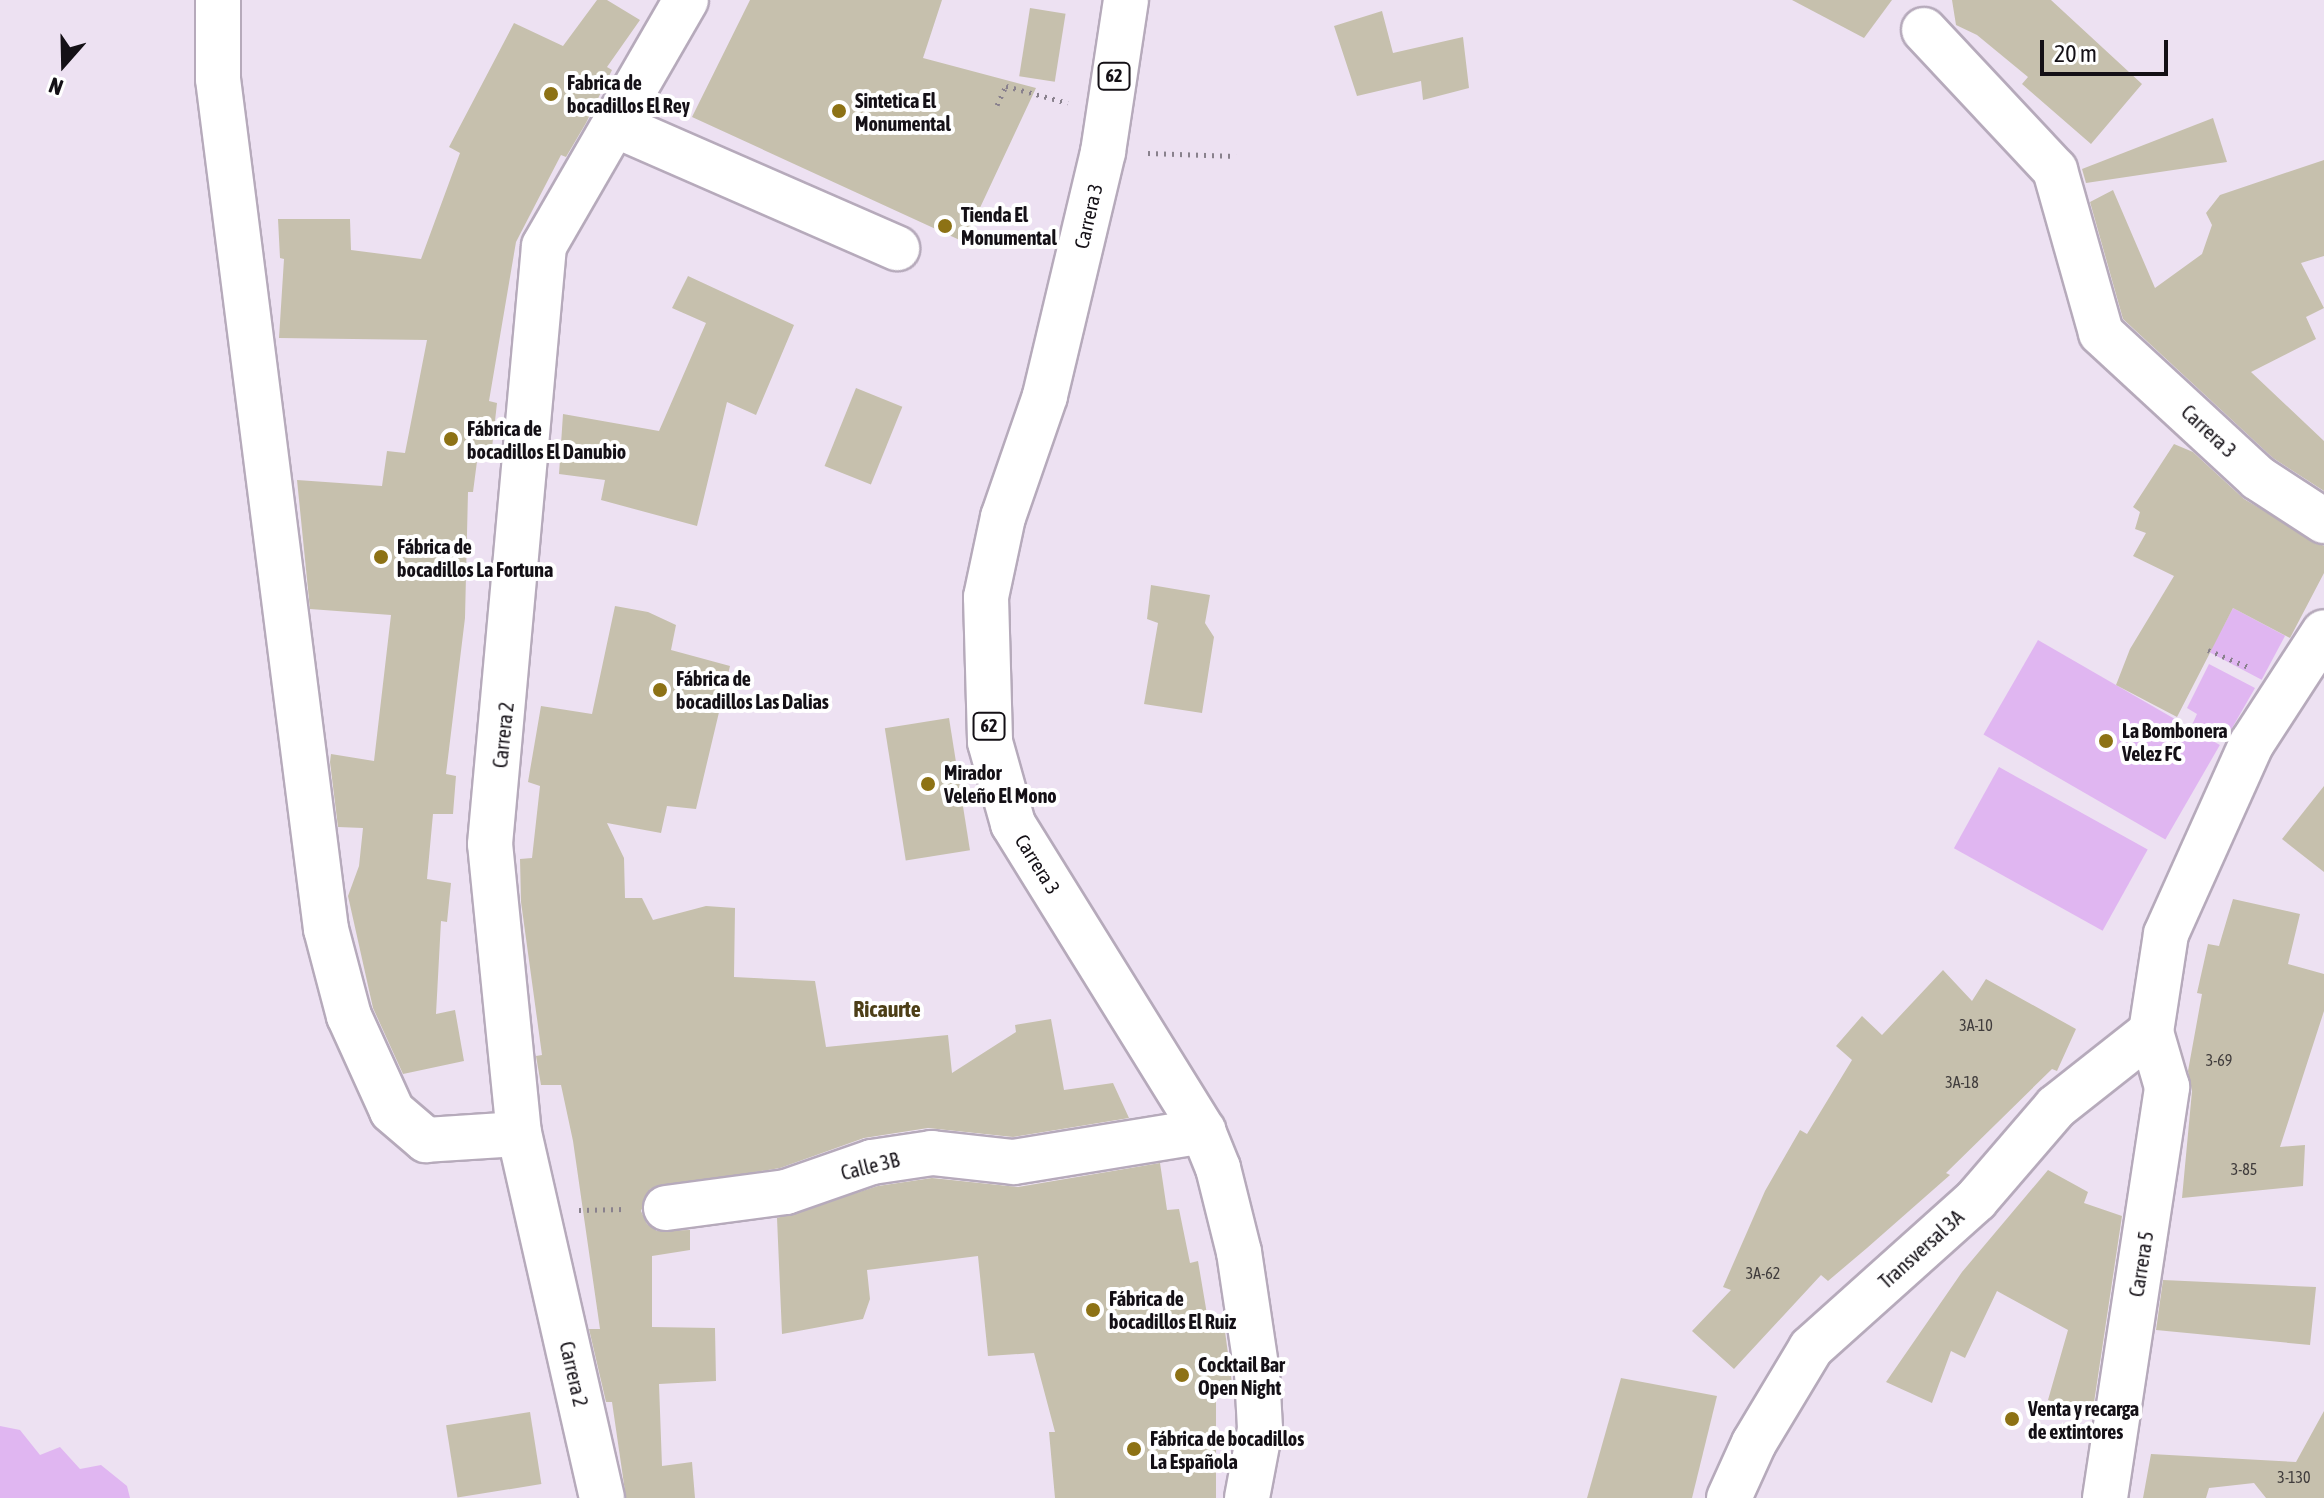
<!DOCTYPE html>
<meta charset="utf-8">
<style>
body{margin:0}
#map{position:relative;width:2324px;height:1498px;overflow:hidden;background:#ede1f2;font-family:"Asap Condensed",sans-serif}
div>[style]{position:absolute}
.green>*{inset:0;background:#e0b6f1;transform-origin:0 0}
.building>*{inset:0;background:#c6c0ad;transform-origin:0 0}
.path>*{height:5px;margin-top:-2.5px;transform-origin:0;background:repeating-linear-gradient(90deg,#89818d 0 2px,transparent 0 8px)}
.roads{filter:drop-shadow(2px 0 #b6aabb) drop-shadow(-2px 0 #b6aabb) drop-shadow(0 2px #b6aabb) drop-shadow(0 -2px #b6aabb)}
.minor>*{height:44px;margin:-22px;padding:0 22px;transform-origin:22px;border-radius:22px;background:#fff}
.major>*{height:44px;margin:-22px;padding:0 22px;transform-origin:22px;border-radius:22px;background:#fff}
.dots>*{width:22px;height:22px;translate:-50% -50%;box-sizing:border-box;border:4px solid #fff;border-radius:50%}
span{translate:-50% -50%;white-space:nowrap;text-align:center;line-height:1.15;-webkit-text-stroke:8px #fff;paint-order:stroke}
.number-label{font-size:16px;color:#403c3c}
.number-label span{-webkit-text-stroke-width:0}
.shield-label span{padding:2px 6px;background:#fff;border:2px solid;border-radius:6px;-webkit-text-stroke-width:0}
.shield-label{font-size:18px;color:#141016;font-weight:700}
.poi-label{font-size:20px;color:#141016;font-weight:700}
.left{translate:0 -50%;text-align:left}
.street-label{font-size:20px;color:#141016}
.neighbourhood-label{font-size:22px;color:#4d3f17;font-weight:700}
.north{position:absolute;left:24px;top:24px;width:80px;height:80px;-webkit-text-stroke:6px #fff;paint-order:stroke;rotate:200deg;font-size:22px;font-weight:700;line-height:32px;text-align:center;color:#141016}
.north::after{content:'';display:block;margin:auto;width:28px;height:36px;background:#141016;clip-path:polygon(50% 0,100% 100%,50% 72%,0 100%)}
.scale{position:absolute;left:2040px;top:40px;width:128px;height:36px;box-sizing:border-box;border:4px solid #141016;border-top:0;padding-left:10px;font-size:24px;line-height:28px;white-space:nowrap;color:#141016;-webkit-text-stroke:6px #fff;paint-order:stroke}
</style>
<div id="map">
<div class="green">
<div style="left:2233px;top:608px;width:59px;height:50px;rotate:28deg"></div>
<div style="left:2038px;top:640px;width:210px;height:109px;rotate:30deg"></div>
<div style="clip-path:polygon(2209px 664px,2255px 688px,2224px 742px,2192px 725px,2197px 714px,2187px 708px)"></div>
<div style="left:1999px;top:767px;width:170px;height:93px;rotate:29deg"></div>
<div style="clip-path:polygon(0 1426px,20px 1430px,40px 1455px,60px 1447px,80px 1469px,101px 1465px,127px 1486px,130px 1498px,0 1498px)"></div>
</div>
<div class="building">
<div style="clip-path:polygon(597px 0,607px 0,640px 20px,607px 67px,612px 70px,586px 123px,566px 157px,561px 155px,516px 242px,489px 401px,497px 403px,492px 448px,479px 446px,473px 492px,468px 492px,465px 618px,446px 774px,456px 776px,453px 814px,433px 814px,427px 879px,451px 883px,447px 922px,441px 921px,436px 1014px,455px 1010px,464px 1061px,403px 1074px,373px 1008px,348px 896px,359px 866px,363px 828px,338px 827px,330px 762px,331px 754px,374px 761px,391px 615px,310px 609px,297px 480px,382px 486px,387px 451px,405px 453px,427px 340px,279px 338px,284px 259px,280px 258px,278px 219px,350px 219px,351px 250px,421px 259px,460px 153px,449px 147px,514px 23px,563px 46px)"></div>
<div style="clip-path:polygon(750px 0,942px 0,923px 58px,1036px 88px,964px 242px,692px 117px)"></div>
<div style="clip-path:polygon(1792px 0,1892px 0,1864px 38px)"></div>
<div style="clip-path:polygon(1952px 0,2051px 0,2142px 84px,2091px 144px,2022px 84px,2028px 77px,1977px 35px,1956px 25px)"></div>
<div style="left:1030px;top:8px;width:36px;height:69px;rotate:9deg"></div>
<div style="clip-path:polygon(1382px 11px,1393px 53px,1463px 37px,1469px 88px,1423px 100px,1421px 81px,1357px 96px,1334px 26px)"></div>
<div style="clip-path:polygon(2213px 118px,2227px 162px,2086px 183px,2082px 169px)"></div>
<div style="clip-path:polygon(2324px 160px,2324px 256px,2301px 263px,2324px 308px,2306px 317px,2316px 339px,2251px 372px,2324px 441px,2324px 491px,2273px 458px,2123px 319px,2090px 202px,2113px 190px,2155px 288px,2202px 254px,2212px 225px,2206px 213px,2220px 195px)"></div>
<div style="clip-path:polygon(688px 276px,794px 325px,756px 415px,727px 402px,697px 526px,601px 500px,605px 480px,559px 474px,563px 414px,659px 431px,706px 323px,672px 308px)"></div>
<div style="left:856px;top:388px;width:50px;height:84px;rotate:22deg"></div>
<div style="clip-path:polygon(2174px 444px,2193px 452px,2244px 499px,2324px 546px,2324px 573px,2290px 638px,2233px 608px,2177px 717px,2116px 685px,2130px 649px,2174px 576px,2133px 556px,2146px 533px,2135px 529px,2140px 512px,2133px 507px)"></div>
<div style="clip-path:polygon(1151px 585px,1210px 595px,1205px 623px,1214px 637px,1202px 713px,1144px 704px,1158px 623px,1147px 619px)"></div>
<div style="clip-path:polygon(615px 606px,648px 612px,676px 625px,671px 650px,730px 666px,696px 809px,667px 806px,661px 833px,607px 823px,624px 858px,625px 898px,642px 898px,653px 920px,706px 906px,735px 908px,734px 977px,815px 981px,826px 1047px,948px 1035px,952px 1073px,1016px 1032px,1015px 1025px,1051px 1019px,1064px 1090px,1113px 1083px,1129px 1118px,1013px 1137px,928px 1128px,864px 1138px,780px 1168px,650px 1189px,641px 1211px,647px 1224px,657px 1231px,690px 1230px,690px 1250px,652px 1256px,652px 1327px,715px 1328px,716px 1381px,659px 1384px,662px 1466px,692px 1462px,695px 1498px,626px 1498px,612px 1402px,606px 1402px,589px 1329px,600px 1329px,573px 1141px,561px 1085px,541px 1085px,536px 1056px,542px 1055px,521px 902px,520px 859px,532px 858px,540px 786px,528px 782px,541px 706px,592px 714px)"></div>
<div style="left:949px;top:718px;width:134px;height:65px;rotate:81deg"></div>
<div style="clip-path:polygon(2324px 786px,2324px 872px,2282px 839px)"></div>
<div style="clip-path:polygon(2233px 899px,2300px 914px,2288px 964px,2324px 974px,2324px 1011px,2280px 1147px,2305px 1145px,2303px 1186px,2182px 1198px,2192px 1091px,2188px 1071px,2202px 994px,2197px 993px,2208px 944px,2219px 946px)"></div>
<div style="clip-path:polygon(1943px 970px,1972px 1001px,1986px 979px,2076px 1029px,2057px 1071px,2052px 1069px,1946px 1173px,1950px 1175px,1867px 1248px,1828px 1281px,1821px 1275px,1734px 1369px,1692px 1331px,1731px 1290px,1723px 1287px,1765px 1191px,1800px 1130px,1807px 1134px,1852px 1060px,1836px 1046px,1862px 1016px,1882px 1035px)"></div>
<div style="clip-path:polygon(1160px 1163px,1167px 1210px,1179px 1209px,1190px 1263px,1198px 1261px,1209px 1326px,1224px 1324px,1233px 1391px,1216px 1394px,1216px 1498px,1055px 1498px,1049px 1432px,1055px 1432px,1034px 1353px,988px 1356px,978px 1256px,867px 1270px,870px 1299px,863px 1319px,782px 1334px,777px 1218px,878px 1186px,932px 1178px,1018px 1187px)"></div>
<div style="clip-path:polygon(2048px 1170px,2088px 1192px,2084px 1203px,2122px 1216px,2092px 1416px,2048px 1400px,2068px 1330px,1997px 1291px,1965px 1358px,1951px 1351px,1932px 1403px,1886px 1382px,1962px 1272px)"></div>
<div style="clip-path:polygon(2163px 1280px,2316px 1287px,2310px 1345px,2156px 1330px)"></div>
<div style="clip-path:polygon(1621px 1378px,1717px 1396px,1692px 1498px,1587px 1498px)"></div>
<div style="clip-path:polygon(2324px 1411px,2324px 1498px,2266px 1498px,2254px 1483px,2209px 1488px,2206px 1498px,2143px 1498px,2151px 1454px,2296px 1462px)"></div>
<div style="left:530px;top:1412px;width:73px;height:85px;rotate:81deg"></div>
</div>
<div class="path">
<div style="left:997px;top:105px;width:21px;rotate:-65deg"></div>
<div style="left:1006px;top:86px;width:64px;rotate:15.3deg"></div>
<div style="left:1148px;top:153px;width:88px;rotate:2deg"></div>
<div style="left:2208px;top:650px;width:47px;rotate:22.7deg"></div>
<div style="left:579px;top:1210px;width:46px;rotate:-1.2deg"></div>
</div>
<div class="roads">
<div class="minor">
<div style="left:218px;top:0;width:79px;rotate:90deg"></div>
<div style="left:218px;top:79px;width:857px;rotate:82.76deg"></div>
<div style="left:326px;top:929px;width:90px;rotate:75.2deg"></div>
<div style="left:349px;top:1016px;width:104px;rotate:65.6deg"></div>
<div style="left:392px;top:1111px;width:45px;rotate:40.5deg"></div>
<div style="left:426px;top:1140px;width:93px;rotate:-3.7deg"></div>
<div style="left:1924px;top:30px;width:192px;rotate:46.9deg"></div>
<div style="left:2055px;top:170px;width:169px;rotate:74.2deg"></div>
<div style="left:2101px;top:333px;width:214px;rotate:42.7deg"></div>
<div style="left:2258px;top:478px;width:79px;rotate:33.1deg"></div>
<div style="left:615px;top:125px;width:308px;rotate:23.6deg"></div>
<div style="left:666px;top:1208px;width:121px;rotate:-7.6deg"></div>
<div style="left:786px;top:1192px;width:91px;rotate:-19.2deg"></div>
<div style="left:872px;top:1162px;width:61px;rotate:-8.5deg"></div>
<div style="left:932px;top:1153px;width:82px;rotate:6.3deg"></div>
<div style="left:1014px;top:1162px;width:192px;rotate:-9.3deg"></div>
<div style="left:602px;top:1498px;width:373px;rotate:-102.8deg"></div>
<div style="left:519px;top:1134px;width:291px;rotate:-95.7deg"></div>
<div style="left:490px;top:844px;width:600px;rotate:-84.84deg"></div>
<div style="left:544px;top:246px;width:284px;rotate:-60deg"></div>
<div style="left:1729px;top:1498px;width:60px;rotate:-65.6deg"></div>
<div style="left:1754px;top:1443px;width:111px;rotate:-59deg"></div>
<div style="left:1811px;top:1348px;width:222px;rotate:-41.9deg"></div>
<div style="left:1976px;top:1200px;width:123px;rotate:-49.3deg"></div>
<div style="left:2056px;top:1107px;width:121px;rotate:-38.3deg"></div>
<div style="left:2105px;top:1498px;width:416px;rotate:-81.4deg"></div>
<div style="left:2167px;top:1087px;width:57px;rotate:-106.2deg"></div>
<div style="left:2151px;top:1032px;width:99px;rotate:-81.3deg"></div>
<div style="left:2166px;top:934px;width:209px;rotate:-65.8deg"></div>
<div style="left:2252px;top:743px;width:132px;rotate:-57deg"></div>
</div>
<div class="major">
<div style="left:1126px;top:0;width:154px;rotate:98.6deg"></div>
<div style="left:1103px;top:152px;width:251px;rotate:103.4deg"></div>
<div style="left:1045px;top:396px;width:128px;rotate:109.1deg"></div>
<div style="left:1003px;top:517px;width:82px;rotate:102deg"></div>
<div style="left:986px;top:597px;width:145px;rotate:88.4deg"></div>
<div style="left:990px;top:742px;width:85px;rotate:74.3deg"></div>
<div style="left:1013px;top:824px;width:361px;rotate:58.2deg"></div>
<div style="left:1203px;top:1131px;width:40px;rotate:68deg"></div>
<div style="left:1218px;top:1168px;width:87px;rotate:76deg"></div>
<div style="left:1239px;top:1252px;width:122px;rotate:81.5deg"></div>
<div style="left:1257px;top:1373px;width:56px;rotate:86.9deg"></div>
<div style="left:1260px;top:1429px;width:70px;rotate:100.7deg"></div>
</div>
</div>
<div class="dots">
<div style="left:551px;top:94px;background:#8d7215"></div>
<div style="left:839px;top:111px;background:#8d7215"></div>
<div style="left:945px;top:226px;background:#8d7215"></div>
<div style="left:451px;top:439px;background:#8d7215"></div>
<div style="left:381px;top:557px;background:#8d7215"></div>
<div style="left:660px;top:690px;background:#8d7215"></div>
<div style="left:2106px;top:741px;background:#8d7215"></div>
<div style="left:928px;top:784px;background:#8d7215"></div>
<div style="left:1093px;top:1310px;background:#8d7215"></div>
<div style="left:1182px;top:1375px;background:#8d7215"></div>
<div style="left:2012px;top:1419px;background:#8d7215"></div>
<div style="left:1134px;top:1449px;background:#8d7215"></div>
</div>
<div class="number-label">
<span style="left:1976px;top:1025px">3A-10</span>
<span style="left:2219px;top:1060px">3-69</span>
<span style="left:1962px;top:1082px">3A-18</span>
<span style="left:2244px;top:1169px">3-85</span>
<span style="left:1763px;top:1273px">3A-62</span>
<span style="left:2294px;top:1477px">3-130</span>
</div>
<div class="shield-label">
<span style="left:1114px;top:76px">62</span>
<span style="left:989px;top:726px">62</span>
</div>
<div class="poi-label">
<span class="left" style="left:567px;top:94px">Fabrica de<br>bocadillos El Rey</span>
<span class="left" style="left:855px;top:112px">Sintetica El<br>Monumental</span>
<span class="left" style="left:961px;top:226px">Tienda El<br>Monumental</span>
<span class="left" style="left:467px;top:440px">Fábrica de<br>bocadillos El Danubio</span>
<span class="left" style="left:397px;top:558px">Fábrica de<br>bocadillos La Fortuna</span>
<span class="left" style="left:676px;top:690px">Fábrica de<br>bocadillos Las Dalias</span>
<span class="left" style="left:2122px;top:742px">La Bombonera<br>Velez FC</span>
<span class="left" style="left:944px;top:784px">Mirador<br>Veleño El Mono</span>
<span class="left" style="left:1109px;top:1310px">Fábrica de<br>bocadillos El Ruiz</span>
<span class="left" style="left:1198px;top:1376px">Cocktail Bar<br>Open Night</span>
<span class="left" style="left:2028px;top:1420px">Venta y recarga<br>de extintores</span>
<span class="left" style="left:1150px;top:1450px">Fábrica de bocadillos<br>La Española</span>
</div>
<div class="street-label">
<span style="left:1088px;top:216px;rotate:-77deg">Carrera 3</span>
<span style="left:2209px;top:431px;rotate:43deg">Carrera 3</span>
<span style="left:503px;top:735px;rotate:-84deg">Carrera 2</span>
<span style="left:1038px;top:864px;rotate:58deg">Carrera 3</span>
<span style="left:870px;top:1166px;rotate:-14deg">Calle 3B</span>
<span style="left:1921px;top:1249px;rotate:-42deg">Transversal 3A</span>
<span style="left:2141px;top:1264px;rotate:-81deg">Carrera 5</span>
<span style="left:574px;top:1374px;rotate:77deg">Carrera 2</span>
</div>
<div class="neighbourhood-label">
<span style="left:887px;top:1010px">Ricaurte</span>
</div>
<div class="north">N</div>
<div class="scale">20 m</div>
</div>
